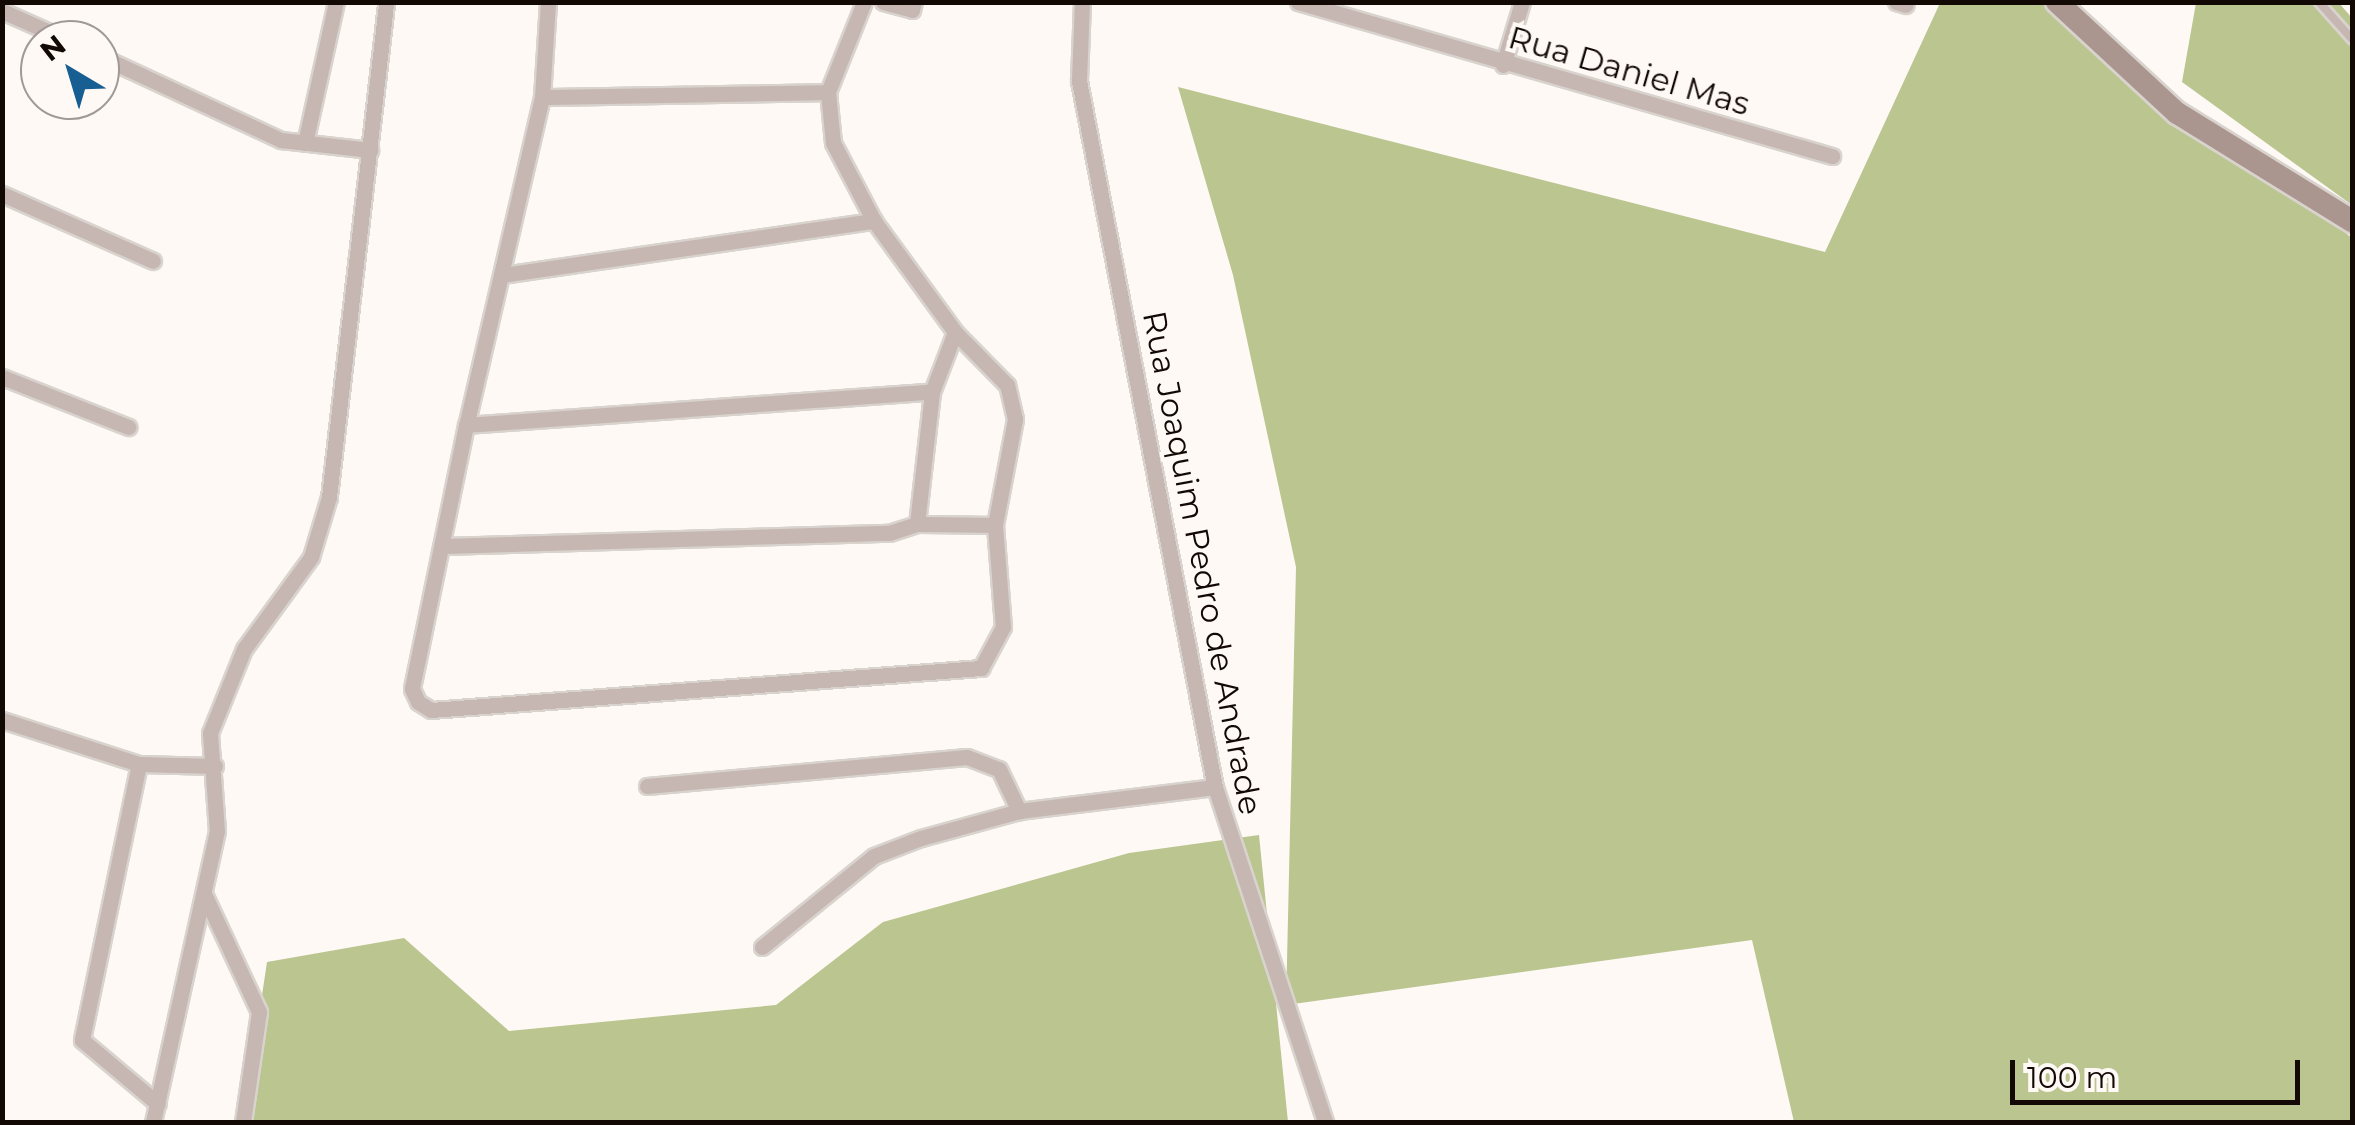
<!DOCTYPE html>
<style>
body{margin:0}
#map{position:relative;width:2355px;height:1125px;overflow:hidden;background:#fff9f5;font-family:Montserrat,sans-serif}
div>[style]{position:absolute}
.forest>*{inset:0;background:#bac590}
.roads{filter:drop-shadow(2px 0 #d9d3ce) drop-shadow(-2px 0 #d9d3ce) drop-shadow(0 2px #d9d3ce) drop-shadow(0 -2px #d9d3ce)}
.service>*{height:8px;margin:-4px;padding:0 4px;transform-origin:4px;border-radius:4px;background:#c6b7b2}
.minor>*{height:15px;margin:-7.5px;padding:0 7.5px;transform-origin:7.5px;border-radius:7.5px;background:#c6b7b2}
.secondary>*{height:22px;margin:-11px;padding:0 11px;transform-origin:11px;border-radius:11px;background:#ab968f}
span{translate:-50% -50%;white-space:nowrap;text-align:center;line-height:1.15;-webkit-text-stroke:8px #fff9f5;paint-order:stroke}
.street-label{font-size:32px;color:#120904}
.frame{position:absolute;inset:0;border:5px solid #120904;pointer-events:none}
.north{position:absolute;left:20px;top:20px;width:100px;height:100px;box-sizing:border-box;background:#fff9f5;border:2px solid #a09995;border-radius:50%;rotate:322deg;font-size:28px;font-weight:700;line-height:40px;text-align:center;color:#120904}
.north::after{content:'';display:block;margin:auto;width:35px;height:45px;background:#175e92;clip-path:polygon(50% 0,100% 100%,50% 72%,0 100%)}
.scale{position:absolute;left:2010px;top:1060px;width:290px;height:45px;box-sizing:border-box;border:5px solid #120904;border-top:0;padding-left:12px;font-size:30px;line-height:35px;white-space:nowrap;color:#120904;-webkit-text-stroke:8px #fff9f5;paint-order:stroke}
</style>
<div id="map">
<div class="forest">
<div style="clip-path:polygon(1940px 3px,2056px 3px,2352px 238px,2352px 1122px,1794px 1122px,1752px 940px,1286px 1005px,1296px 567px,1233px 275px,1178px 87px,1825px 252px)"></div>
<div style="clip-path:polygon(2196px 3px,2339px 3px,2352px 18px,2352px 205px,2182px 82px)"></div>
<div style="clip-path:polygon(1259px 835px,1288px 1122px,243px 1122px,267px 962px,404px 938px,509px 1031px,776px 1005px,883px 922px,1129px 853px)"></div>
</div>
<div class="roads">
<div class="service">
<div style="left:2319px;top:2px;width:50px;rotate:48.3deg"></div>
</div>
<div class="minor">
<div style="left:548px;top:2px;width:95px;rotate:93.6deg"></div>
<div style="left:542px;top:97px;width:337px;rotate:103deg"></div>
<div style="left:466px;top:425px;width:269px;rotate:101.6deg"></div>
<div style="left:412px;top:689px;width:14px;rotate:65deg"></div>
<div style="left:418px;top:702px;width:15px;rotate:32deg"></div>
<div style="left:431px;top:710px;width:552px;rotate:-4.37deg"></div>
<div style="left:981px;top:668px;width:47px;rotate:-61.8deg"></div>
<div style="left:1003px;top:627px;width:102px;rotate:-94.5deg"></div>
<div style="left:995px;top:525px;width:108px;rotate:-79.3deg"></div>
<div style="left:1015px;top:419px;width:35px;rotate:-103deg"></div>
<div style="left:1007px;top:385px;width:74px;rotate:-134.5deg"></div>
<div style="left:883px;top:2px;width:30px;rotate:15deg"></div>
<div style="left:912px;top:10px;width:8px;rotate:-76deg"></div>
<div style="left:1082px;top:2px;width:79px;rotate:92.2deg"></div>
<div style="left:1079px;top:81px;width:719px;rotate:79.1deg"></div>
<div style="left:1215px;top:787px;width:353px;rotate:71.8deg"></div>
<div style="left:1298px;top:2px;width:556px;rotate:16.09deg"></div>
<div style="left:1896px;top:2px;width:10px;rotate:17deg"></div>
<div style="left:2px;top:11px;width:71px;rotate:24deg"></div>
<div style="left:100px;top:56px;width:200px;rotate:24.9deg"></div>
<div style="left:281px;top:140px;width:90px;rotate:6.4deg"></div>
<div style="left:1503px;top:65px;width:66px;rotate:-73.2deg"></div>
<div style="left:542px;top:97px;width:286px;rotate:-1deg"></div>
<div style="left:305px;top:143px;width:144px;rotate:-77.6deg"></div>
<div style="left:2px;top:194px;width:165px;rotate:23.9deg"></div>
<div style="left:502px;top:275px;width:376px;rotate:-8.3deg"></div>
<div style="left:2px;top:377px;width:136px;rotate:21.6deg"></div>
<div style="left:466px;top:425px;width:467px;rotate:-4.1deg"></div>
<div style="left:917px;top:524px;width:78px;rotate:0.7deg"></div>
<div style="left:444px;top:546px;width:445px;rotate:-1.7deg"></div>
<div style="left:889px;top:533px;width:29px;rotate:-18deg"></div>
<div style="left:917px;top:524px;width:133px;rotate:-83.5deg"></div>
<div style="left:932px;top:392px;width:64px;rotate:-69deg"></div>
<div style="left:955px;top:332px;width:137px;rotate:-126.1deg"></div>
<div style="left:874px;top:221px;width:88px;rotate:-117.7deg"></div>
<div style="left:833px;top:143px;width:51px;rotate:-95.6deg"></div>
<div style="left:828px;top:92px;width:97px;rotate:-68.2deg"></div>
<div style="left:2px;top:720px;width:144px;rotate:17.8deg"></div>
<div style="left:139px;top:764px;width:76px;rotate:1.5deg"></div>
<div style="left:139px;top:764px;width:282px;rotate:101.7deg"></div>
<div style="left:82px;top:1040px;width:99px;rotate:40.1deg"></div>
<div style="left:647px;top:786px;width:321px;rotate:-5.2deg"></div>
<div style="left:967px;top:757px;width:34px;rotate:21deg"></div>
<div style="left:999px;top:769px;width:47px;rotate:64.5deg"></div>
<div style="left:205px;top:896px;width:128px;rotate:65deg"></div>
<div style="left:259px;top:1012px;width:111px;rotate:98.3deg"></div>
<div style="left:762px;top:947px;width:144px;rotate:-39.1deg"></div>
<div style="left:874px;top:856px;width:50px;rotate:-21deg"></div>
<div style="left:921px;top:838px;width:102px;rotate:-15.4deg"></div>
<div style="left:1019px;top:811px;width:197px;rotate:-7deg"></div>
<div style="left:153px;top:1122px;width:298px;rotate:-77.6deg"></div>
<div style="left:217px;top:831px;width:98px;rotate:-94.1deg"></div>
<div style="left:210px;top:733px;width:91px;rotate:-68deg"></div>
<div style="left:244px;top:649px;width:114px;rotate:-53.9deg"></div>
<div style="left:311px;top:557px;width:63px;rotate:-73.3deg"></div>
<div style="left:329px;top:497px;width:498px;rotate:-83.4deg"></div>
</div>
<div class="secondary">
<div style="left:2057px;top:2px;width:163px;rotate:42.8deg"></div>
<div style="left:2177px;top:113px;width:206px;rotate:31.7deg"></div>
</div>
</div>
<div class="street-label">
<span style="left:1629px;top:71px;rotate:16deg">Rua Daniel Mas</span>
<span style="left:1202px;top:563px;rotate:79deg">Rua Joaquim Pedro de Andrade</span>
</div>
<div class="frame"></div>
<div class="north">N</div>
<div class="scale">100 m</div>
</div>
